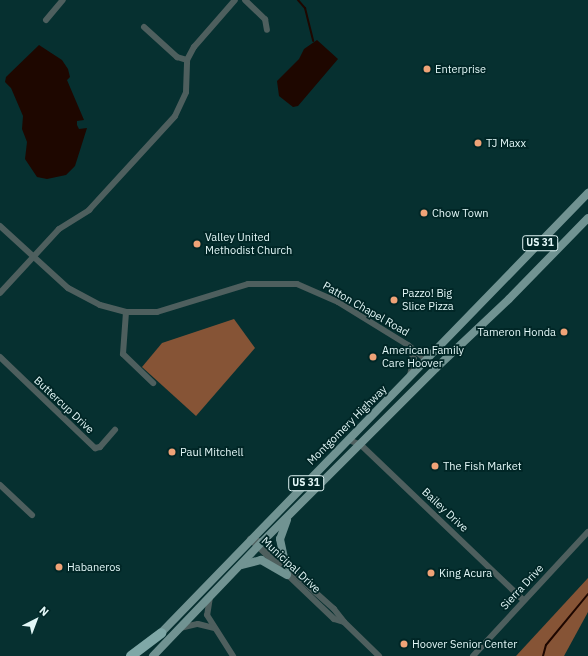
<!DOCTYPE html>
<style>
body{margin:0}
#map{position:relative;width:588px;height:656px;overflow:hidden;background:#063030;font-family:"IBM Plex Sans",sans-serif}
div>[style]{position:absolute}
.forest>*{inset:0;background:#865436}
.water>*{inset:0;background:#1e0700}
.stream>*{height:2px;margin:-1px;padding:0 1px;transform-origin:1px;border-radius:1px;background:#1e0700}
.minor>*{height:6px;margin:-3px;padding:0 3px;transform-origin:3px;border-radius:3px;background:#4e5f5e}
.major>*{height:8px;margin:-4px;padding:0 4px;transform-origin:4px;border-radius:4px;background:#719392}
.highway>*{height:10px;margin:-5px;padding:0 5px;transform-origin:5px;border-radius:5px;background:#7fa8a7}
.dots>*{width:11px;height:11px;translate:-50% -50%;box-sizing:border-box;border:2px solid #002626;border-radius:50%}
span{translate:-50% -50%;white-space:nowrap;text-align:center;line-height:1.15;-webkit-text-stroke:3.5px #002626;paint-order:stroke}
.shield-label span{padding:1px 3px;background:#002626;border:1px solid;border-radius:3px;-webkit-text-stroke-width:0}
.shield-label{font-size:10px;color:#e2f7f7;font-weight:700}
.poi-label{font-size:11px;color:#e2f7f7}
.left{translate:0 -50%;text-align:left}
.right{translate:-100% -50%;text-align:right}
.street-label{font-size:11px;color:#e2f7f7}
.north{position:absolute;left:16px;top:600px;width:40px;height:40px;-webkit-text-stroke:3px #002626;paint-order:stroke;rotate:42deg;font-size:11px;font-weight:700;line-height:16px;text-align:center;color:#e2f7f7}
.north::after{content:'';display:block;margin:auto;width:14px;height:18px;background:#e2f7f7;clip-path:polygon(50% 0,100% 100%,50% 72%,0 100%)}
</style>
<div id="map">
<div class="forest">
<div style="clip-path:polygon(234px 319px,255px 348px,196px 416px,142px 367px,162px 343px)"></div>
<div style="clip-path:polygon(588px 578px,588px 612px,564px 656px,516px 656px)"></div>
</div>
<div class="water">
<div style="clip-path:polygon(317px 40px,338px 59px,298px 106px,293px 107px,279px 96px,277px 81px,299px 59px,304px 49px)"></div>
<div style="clip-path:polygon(39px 45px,62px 60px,68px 69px,70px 77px,67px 80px,84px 120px,77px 121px,77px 125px,79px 129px,87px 128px,75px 166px,66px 175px,47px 179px,37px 177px,25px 159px,27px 142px,22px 129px,23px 116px,11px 88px,5px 82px,6px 77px)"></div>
</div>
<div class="stream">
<div style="left:298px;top:0;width:11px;rotate:49deg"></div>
<div style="left:305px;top:8px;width:34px;rotate:76deg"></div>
<div style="left:543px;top:656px;width:11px;rotate:-75deg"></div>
<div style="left:546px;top:645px;width:66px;rotate:-50.5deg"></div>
</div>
<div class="minor">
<div style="left:245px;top:0;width:28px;rotate:44deg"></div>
<div style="left:265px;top:19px;width:11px;rotate:80deg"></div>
<div style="left:46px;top:20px;width:26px;rotate:-50deg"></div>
<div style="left:144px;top:27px;width:45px;rotate:42.3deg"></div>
<div style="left:177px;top:57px;width:10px;rotate:17deg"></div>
<div style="left:0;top:226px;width:92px;rotate:42.4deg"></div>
<div style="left:68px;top:288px;width:36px;rotate:28deg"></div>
<div style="left:100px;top:305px;width:27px;rotate:15deg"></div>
<div style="left:126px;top:312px;width:31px"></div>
<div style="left:157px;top:312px;width:95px;rotate:-17.1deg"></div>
<div style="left:248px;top:284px;width:49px"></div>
<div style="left:297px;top:284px;width:45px;rotate:23.7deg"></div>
<div style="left:338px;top:302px;width:82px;rotate:31.6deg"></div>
<div style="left:408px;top:345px;width:36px;rotate:39deg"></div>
<div style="left:0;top:293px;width:87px;rotate:-47.3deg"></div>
<div style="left:59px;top:229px;width:36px;rotate:-32deg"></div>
<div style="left:89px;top:210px;width:127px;rotate:-47.5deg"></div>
<div style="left:175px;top:116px;width:26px;rotate:-65deg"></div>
<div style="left:186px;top:92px;width:32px;rotate:-88deg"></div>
<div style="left:187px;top:60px;width:15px;rotate:-62deg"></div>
<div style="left:194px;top:47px;width:62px;rotate:-48.9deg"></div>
<div style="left:126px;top:312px;width:42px;rotate:94.1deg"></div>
<div style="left:123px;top:354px;width:42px;rotate:44deg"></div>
<div style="left:408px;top:346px;width:14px;rotate:65deg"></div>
<div style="left:414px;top:359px;width:16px;rotate:104deg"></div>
<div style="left:0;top:357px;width:132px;rotate:43.8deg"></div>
<div style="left:95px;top:448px;width:5px;rotate:-11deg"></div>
<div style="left:100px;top:447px;width:23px;rotate:-49deg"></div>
<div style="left:349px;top:440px;width:13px;rotate:23deg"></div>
<div style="left:361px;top:445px;width:224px;rotate:43.7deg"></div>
<div style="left:0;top:485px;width:44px;rotate:43.2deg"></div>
<div style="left:250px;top:539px;width:116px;rotate:43.6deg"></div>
<div style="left:334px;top:619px;width:10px;rotate:17deg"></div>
<div style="left:258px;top:541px;width:102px;rotate:41.8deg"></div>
<div style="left:334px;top:609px;width:16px;rotate:52deg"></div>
<div style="left:344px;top:622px;width:49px;rotate:44.2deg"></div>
<div style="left:210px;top:597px;width:18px;rotate:99deg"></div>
<div style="left:207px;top:615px;width:49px;rotate:57.6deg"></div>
<div style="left:180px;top:628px;width:18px;rotate:-13deg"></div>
<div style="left:198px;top:624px;width:16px;rotate:14deg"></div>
<div style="left:473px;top:656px;width:169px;rotate:-47.2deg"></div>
</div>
<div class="major">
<div style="left:287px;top:520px;width:20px;rotate:110deg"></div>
<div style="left:280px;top:539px;width:19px;rotate:78deg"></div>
<div style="left:284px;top:558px;width:12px;rotate:59deg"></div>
<div style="left:242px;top:565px;width:20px;rotate:-15deg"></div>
<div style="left:261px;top:560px;width:30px;rotate:30deg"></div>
<div style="left:157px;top:637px;width:619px;rotate:-45.85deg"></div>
<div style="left:153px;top:656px;width:158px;rotate:-46.3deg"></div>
<div style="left:262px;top:542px;width:246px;rotate:-45deg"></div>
<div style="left:436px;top:368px;width:100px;rotate:-43.4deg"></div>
<div style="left:509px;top:299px;width:113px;rotate:-45.7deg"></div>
</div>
<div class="highway">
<div style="left:131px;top:656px;width:38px;rotate:-37deg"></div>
</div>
<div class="dots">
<div style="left:427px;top:69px;background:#efa377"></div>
<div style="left:478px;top:143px;background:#efa377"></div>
<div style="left:424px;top:213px;background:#efa377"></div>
<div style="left:197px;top:244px;background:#efa377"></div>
<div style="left:394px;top:300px;background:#efa377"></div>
<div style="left:564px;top:332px;background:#efa377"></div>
<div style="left:373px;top:357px;background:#efa377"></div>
<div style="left:172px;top:452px;background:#efa377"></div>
<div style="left:435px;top:466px;background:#efa377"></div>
<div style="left:59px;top:567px;background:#efa377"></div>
<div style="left:431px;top:573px;background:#efa377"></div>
<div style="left:404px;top:644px;background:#efa377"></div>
</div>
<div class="shield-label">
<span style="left:540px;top:243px">US 31</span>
<span style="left:306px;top:483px">US 31</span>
</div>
<div class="poi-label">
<span class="left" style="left:435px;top:69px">Enterprise</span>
<span class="left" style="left:486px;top:143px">TJ Maxx</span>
<span class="left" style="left:432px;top:213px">Chow Town</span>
<span class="left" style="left:205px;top:244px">Valley United<br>Methodist Church</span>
<span class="left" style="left:402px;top:300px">Pazzo! Big<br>Slice Pizza</span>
<span class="right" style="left:556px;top:332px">Tameron Honda</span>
<span class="left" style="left:382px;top:357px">American Family<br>Care Hoover</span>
<span class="left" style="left:180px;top:452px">Paul Mitchell</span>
<span class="left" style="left:443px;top:466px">The Fish Market</span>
<span class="left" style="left:67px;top:567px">Habaneros</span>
<span class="left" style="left:439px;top:573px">King Acura</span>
<span class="left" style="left:412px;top:644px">Hoover Senior Center</span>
</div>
<div class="street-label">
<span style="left:366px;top:309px;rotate:30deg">Patton Chapel Road</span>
<span style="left:64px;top:405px;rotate:43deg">Buttercup Drive</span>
<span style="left:347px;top:425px;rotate:-45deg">Montgomery Highway</span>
<span style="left:445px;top:510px;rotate:43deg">Bailey Drive</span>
<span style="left:291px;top:565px;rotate:43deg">Municipal Drive</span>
<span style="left:522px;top:587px;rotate:-47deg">Sierra Drive</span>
</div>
<div class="north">N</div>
</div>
